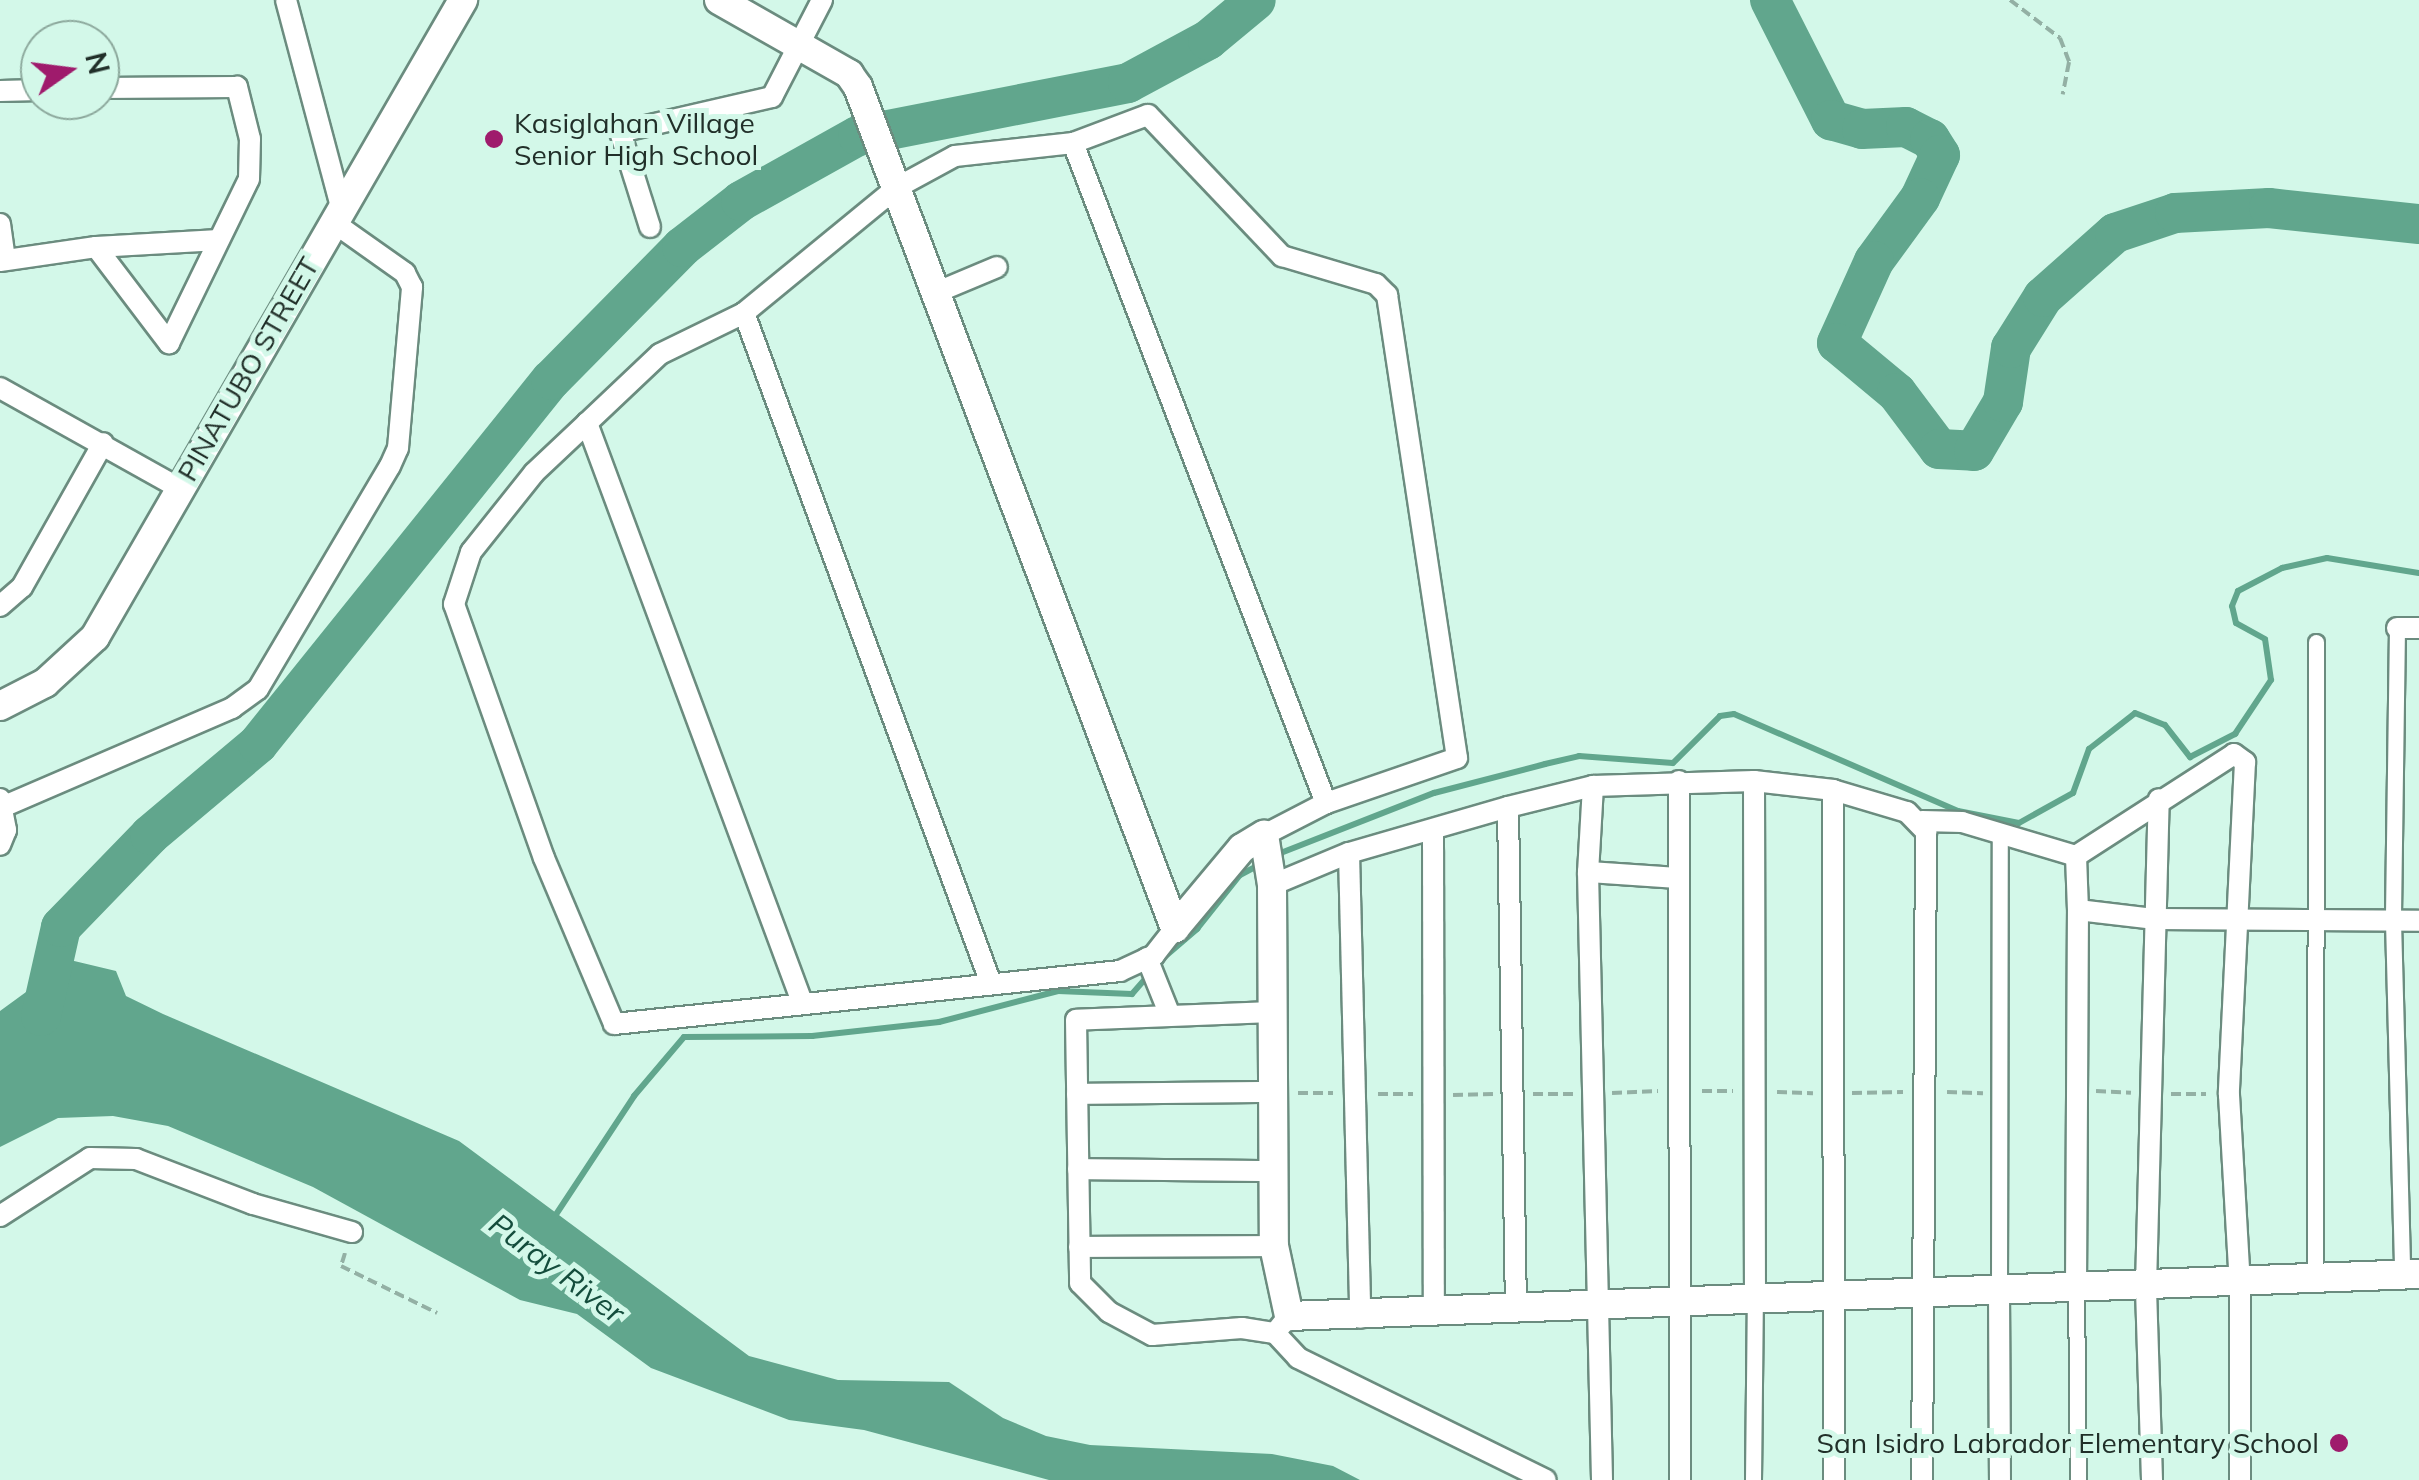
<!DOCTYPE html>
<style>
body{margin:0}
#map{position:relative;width:2419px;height:1480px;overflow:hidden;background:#d3f8e9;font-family:Mulish,sans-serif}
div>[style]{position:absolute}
.water>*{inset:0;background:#61a68d}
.stream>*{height:6px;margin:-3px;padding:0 3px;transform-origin:3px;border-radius:3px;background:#61a68d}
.river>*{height:40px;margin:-20px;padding:0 20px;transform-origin:20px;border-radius:20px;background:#61a68d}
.path>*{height:4px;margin-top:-2px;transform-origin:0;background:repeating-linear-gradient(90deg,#93b0a4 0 10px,transparent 0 15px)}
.roads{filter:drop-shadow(2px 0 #6b8c7f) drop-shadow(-2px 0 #6b8c7f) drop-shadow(0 2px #6b8c7f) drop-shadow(0 -2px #6b8c7f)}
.pedestrian>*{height:15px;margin:-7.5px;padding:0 7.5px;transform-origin:7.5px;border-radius:7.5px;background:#fff}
.minor>*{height:20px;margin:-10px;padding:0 10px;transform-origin:10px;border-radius:10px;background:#fff}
.tertiary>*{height:28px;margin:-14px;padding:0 14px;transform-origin:14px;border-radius:14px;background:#fff}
.dots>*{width:28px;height:28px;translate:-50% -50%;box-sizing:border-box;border:5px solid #d3f8e9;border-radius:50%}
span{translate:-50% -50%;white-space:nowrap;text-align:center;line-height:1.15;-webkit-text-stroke:10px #d3f8e9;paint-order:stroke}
.poi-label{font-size:28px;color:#212f29}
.left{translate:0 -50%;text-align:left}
.right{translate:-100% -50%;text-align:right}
.street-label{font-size:28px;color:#212f29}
.water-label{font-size:30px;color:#144d3c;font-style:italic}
.north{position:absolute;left:20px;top:20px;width:100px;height:100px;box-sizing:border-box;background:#d3f8e9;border:2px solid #8ca89c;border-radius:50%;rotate:76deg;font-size:28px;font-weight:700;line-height:40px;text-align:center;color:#212f29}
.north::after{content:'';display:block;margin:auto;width:35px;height:45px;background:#9f1b6c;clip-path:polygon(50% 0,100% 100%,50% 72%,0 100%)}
</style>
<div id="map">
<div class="water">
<div style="clip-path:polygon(70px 960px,116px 971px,126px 996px,163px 1014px,459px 1141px,749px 1356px,838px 1380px,949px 1382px,1003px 1418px,1046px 1436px,1090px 1445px,1272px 1454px,1333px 1466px,1360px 1480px,1049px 1480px,864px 1430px,789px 1420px,651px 1368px,577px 1314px,520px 1300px,313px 1187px,168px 1126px,113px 1116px,58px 1118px,0 1147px,0 1011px)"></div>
</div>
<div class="stream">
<div style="left:1273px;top:856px;width:173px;rotate:-21.4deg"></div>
<div style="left:1434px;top:793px;width:115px;rotate:-14.6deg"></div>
<div style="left:1545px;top:764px;width:35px;rotate:-13deg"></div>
<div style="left:1579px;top:756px;width:94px;rotate:4.3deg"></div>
<div style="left:1673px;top:763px;width:66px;rotate:-45deg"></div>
<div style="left:1720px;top:716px;width:14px;rotate:-8deg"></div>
<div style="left:1734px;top:714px;width:244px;rotate:23.4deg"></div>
<div style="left:1958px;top:811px;width:62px;rotate:11.1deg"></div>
<div style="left:2019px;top:823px;width:62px;rotate:-29.1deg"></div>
<div style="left:2073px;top:793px;width:47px;rotate:-70deg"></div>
<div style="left:2089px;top:749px;width:58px;rotate:-38deg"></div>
<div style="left:2135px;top:713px;width:32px;rotate:22deg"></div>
<div style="left:2165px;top:725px;width:41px;rotate:52deg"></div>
<div style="left:2190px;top:757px;width:51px;rotate:-27.1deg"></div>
<div style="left:2235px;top:734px;width:65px;rotate:-56.3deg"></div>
<div style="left:2271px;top:680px;width:41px;rotate:-98.3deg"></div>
<div style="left:2265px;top:639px;width:33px;rotate:-151deg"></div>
<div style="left:2236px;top:623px;width:17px;rotate:-103deg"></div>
<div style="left:2232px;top:606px;width:16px;rotate:-68deg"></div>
<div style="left:2238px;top:591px;width:50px;rotate:-27.6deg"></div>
<div style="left:2282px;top:568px;width:46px;rotate:-12.5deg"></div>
<div style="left:2327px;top:558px;width:93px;rotate:9.3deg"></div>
<div style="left:1161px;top:960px;width:48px;rotate:-40.7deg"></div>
<div style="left:1197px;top:929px;width:69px;rotate:-51.5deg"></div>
<div style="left:1240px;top:875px;width:26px;rotate:-28deg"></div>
<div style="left:555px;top:1216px;width:144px;rotate:-56.6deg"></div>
<div style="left:634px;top:1096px;width:77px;rotate:-49.7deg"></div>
<div style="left:684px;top:1037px;width:128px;rotate:-0.4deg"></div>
<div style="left:812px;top:1036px;width:128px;rotate:-6.3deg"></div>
<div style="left:939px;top:1022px;width:123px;rotate:-14.6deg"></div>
<div style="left:1058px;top:991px;width:74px;rotate:2.3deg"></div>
<div style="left:1132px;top:994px;width:28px;rotate:-49deg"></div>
</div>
<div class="river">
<div style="left:1770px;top:0;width:135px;rotate:63.1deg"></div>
<div style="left:1831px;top:120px;width:32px;rotate:16deg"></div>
<div style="left:1862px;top:129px;width:44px;rotate:-2.6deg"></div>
<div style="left:1906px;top:127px;width:27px;rotate:27deg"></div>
<div style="left:1930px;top:139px;width:19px;rotate:58deg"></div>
<div style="left:1940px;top:155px;width:47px;rotate:114.9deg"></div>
<div style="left:1920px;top:198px;width:78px;rotate:126.1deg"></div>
<div style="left:1874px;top:261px;width:90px;rotate:114.3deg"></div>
<div style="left:1837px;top:343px;width:78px;rotate:39.8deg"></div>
<div style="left:1897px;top:393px;width:70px;rotate:53.1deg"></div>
<div style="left:1939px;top:449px;width:35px;rotate:3deg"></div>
<div style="left:1974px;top:451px;width:57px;rotate:-59.4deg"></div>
<div style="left:2003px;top:402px;width:55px;rotate:-81.6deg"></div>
<div style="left:2011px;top:348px;width:60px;rotate:-57.9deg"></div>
<div style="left:2043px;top:297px;width:96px;rotate:-41.6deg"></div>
<div style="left:2115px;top:233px;width:63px;rotate:-18.4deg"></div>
<div style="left:2175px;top:213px;width:94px;rotate:-3deg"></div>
<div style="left:2269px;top:208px;width:151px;rotate:6.1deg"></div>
<div style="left:41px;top:1016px;width:91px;rotate:-77.3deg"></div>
<div style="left:61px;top:927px;width:128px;rotate:-45.9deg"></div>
<div style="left:150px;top:835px;width:141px;rotate:-40.1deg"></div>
<div style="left:258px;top:744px;width:467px;rotate:-51.2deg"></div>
<div style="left:551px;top:380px;width:187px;rotate:-45.4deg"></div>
<div style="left:682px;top:247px;width:75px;rotate:-37.9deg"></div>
<div style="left:741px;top:201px;width:134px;rotate:-29.1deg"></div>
<div style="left:858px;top:136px;width:275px;rotate:-11.1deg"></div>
<div style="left:1128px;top:83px;width:91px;rotate:-28.3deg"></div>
<div style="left:1208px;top:40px;width:62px;rotate:-39.8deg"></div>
</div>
<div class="path">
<div style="left:2010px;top:0;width:63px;rotate:37.2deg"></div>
<div style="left:2060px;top:38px;width:26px;rotate:69deg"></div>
<div style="left:2069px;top:62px;width:33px;rotate:101deg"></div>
<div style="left:1702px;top:1091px;width:31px"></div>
<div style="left:2096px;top:1091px;width:35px;rotate:3deg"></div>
<div style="left:1777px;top:1092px;width:36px;rotate:2deg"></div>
<div style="left:1947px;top:1092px;width:36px;rotate:2deg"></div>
<div style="left:1298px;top:1093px;width:35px"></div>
<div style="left:1612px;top:1093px;width:46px;rotate:-2.5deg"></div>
<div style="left:1852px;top:1093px;width:51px;rotate:-1.1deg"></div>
<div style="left:1378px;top:1094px;width:35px"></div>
<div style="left:1533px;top:1094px;width:40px"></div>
<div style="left:2171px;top:1094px;width:35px"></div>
<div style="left:1453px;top:1095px;width:40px;rotate:-1.4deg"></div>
<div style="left:345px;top:1253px;width:14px;rotate:107deg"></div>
<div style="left:341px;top:1266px;width:107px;rotate:26.1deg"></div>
</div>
<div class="roads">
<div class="pedestrian">
<div style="left:2397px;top:628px;width:293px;rotate:90.8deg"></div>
<div style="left:2393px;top:921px;width:354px;rotate:88.5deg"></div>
<div style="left:2315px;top:1279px;width:637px;rotate:-89.91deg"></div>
<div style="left:2076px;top:1288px;width:192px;rotate:89.4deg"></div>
<div style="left:1999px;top:1292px;width:459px;rotate:-89.9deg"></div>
<div style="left:1753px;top:1480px;width:178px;rotate:-89.4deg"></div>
</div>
<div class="minor">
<div style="left:286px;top:0;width:213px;rotate:75.1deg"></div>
<div style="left:0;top:91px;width:40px;rotate:-1.4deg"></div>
<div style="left:1073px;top:143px;width:707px;rotate:69.03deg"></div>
<div style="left:0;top:224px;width:35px;rotate:82deg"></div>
<div style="left:650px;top:227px;width:100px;rotate:-107.5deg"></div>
<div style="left:620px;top:132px;width:156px;rotate:-13deg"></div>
<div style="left:772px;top:97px;width:109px;rotate:-62.7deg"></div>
<div style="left:96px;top:247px;width:121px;rotate:52.8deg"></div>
<div style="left:169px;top:343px;width:182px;rotate:-64deg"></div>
<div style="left:249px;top:179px;width:40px;rotate:-88.6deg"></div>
<div style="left:250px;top:139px;width:54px;rotate:-104deg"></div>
<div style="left:237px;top:87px;width:137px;rotate:179.6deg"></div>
<div style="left:0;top:261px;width:97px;rotate:-8.3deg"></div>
<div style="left:96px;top:247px;width:123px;rotate:-3.3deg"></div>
<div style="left:935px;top:293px;width:67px;rotate:-22.8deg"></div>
<div style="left:744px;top:313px;width:712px;rotate:69.78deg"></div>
<div style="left:0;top:388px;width:205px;rotate:29.2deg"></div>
<div style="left:587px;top:423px;width:73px;rotate:136.7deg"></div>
<div style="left:534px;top:473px;width:101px;rotate:128.6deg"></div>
<div style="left:471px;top:552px;width:55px;rotate:108.1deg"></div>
<div style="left:454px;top:604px;width:269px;rotate:70.5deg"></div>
<div style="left:544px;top:858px;width:180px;rotate:67.1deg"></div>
<div style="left:614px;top:1024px;width:509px;rotate:-5.98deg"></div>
<div style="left:1120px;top:971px;width:38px;rotate:-25deg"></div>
<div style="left:1154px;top:955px;width:34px;rotate:-52deg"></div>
<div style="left:0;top:606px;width:29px;rotate:-41deg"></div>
<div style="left:22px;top:587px;width:165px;rotate:-60.6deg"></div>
<div style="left:2397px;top:628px;width:22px"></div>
<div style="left:1679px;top:781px;width:699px;rotate:89.92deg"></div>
<div style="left:1754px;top:781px;width:521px;rotate:89.89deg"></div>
<div style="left:1593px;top:786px;width:86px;rotate:93.3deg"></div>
<div style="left:1588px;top:872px;width:608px;rotate:88.68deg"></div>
<div style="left:1833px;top:790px;width:690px;rotate:89.92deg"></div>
<div style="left:0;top:799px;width:32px;rotate:79deg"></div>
<div style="left:6px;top:830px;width:16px;rotate:112deg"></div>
<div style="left:0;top:808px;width:253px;rotate:-23.3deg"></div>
<div style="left:232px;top:708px;width:32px;rotate:-36deg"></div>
<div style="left:258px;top:689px;width:259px;rotate:-59.4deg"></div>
<div style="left:390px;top:466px;width:20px;rotate:-66deg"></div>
<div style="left:398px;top:448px;width:162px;rotate:-85deg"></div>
<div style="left:412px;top:287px;width:16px;rotate:-117deg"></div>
<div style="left:405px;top:273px;width:88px;rotate:-144.7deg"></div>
<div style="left:1922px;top:821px;width:40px;rotate:1.4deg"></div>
<div style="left:1962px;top:822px;width:119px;rotate:16.6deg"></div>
<div style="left:2076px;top:856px;width:188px;rotate:-32.8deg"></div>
<div style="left:2234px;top:754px;width:14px;rotate:36deg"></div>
<div style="left:2245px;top:762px;width:333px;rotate:92.8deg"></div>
<div style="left:2229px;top:1095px;width:190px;rotate:86.7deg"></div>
<div style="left:2240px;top:1285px;width:195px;rotate:90deg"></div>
<div style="left:1433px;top:830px;width:485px;rotate:89.9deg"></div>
<div style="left:1349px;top:853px;width:465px;rotate:88.6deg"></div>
<div style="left:2076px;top:856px;width:54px;rotate:87.9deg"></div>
<div style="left:1588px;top:872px;width:91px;rotate:3.8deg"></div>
<div style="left:1272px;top:885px;width:83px;rotate:-22.6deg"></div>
<div style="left:1349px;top:853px;width:166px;rotate:-16.1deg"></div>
<div style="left:1147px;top:958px;width:59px;rotate:68.2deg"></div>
<div style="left:802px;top:1002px;width:618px;rotate:-110.37deg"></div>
<div style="left:587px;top:423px;width:100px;rotate:-43.4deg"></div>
<div style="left:660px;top:354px;width:93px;rotate:-26deg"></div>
<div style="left:744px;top:313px;width:197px;rotate:-39.4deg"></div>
<div style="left:896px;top:188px;width:67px;rotate:-28.5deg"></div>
<div style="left:955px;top:156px;width:119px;rotate:-6.3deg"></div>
<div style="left:1073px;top:143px;width:80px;rotate:-20.5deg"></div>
<div style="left:1148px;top:115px;width:195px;rotate:46.5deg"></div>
<div style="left:1282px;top:256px;width:98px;rotate:16.6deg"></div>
<div style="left:1376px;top:284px;width:16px;rotate:45deg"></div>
<div style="left:1387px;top:295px;width:468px;rotate:81.4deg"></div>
<div style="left:1457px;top:758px;width:139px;rotate:161deg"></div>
<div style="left:1326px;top:803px;width:70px;rotate:152.7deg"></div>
<div style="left:1272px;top:1012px;width:196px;rotate:177.7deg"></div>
<div style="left:1076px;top:1020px;width:263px;rotate:89.1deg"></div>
<div style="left:1080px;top:1283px;width:41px;rotate:45deg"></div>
<div style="left:1109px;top:1312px;width:49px;rotate:28.1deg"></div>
<div style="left:1152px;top:1335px;width:90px;rotate:-4.4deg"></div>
<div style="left:1242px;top:1328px;width:33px;rotate:9deg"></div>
<div style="left:1275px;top:1333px;width:22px;rotate:-51deg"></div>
<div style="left:1077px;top:1094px;width:196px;rotate:-0.6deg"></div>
<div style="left:1078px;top:1169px;width:196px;rotate:0.6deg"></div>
<div style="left:0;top:1216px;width:107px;rotate:-32.8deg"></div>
<div style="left:90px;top:1158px;width:46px;rotate:1.2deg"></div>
<div style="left:136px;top:1159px;width:125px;rotate:21deg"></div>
<div style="left:253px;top:1204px;width:103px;rotate:15.8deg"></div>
<div style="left:1079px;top:1247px;width:195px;rotate:-0.3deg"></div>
<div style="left:2076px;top:1288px;width:378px;rotate:-89.7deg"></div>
<div style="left:2078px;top:910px;width:78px;rotate:6.7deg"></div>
<div style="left:2155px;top:919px;width:264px;rotate:0.4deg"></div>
<div style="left:1999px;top:1292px;width:188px;rotate:89.7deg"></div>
<div style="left:1516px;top:1311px;width:504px;rotate:-90.91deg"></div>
<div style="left:1508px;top:807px;width:88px;rotate:-13.9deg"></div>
<div style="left:1593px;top:786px;width:161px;rotate:-1.8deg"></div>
<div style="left:1754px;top:781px;width:80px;rotate:6.5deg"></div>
<div style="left:1833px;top:790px;width:77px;rotate:16.6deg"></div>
<div style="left:1907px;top:812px;width:28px;rotate:46deg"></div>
<div style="left:1926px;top:832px;width:648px;rotate:90.35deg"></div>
<div style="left:1275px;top:1333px;width:34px;rotate:47deg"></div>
<div style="left:1298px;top:1358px;width:276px;rotate:26.2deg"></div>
<div style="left:2152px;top:1480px;width:194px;rotate:-91.8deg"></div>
<div style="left:2146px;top:1286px;width:487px;rotate:-88.5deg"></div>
</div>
<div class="tertiary">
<div style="left:719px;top:0;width:150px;rotate:29.6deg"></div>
<div style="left:849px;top:74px;width:16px;rotate:55deg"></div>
<div style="left:858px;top:87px;width:899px;rotate:69.35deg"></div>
<div style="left:1175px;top:928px;width:104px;rotate:-50.1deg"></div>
<div style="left:1242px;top:848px;width:26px;rotate:-31deg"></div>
<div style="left:1264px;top:835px;width:51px;rotate:80.9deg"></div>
<div style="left:1272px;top:885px;width:361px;rotate:89.7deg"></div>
<div style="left:1274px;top:1246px;width:72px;rotate:77.9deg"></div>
<div style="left:1289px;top:1316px;width:1131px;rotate:-2.13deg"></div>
<div style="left:0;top:706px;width:51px;rotate:-27.1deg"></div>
<div style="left:45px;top:683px;width:68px;rotate:-42.6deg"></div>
<div style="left:95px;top:637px;width:736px;rotate:-59.98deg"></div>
</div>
</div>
<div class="dots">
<div style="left:494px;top:139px;background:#9f1b6c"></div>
<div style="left:2339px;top:1443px;background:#9f1b6c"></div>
</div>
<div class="poi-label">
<span class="left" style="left:514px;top:139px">Kasiglahan Village<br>Senior High School</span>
<span class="right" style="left:2319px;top:1443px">San Isidro Labrador Elementary School</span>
</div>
<div class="street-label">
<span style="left:248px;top:369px;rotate:-60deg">PINATUBO STREET</span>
</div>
<div class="water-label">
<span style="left:557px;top:1268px;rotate:37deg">Puray River</span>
</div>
<div class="north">N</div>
</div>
